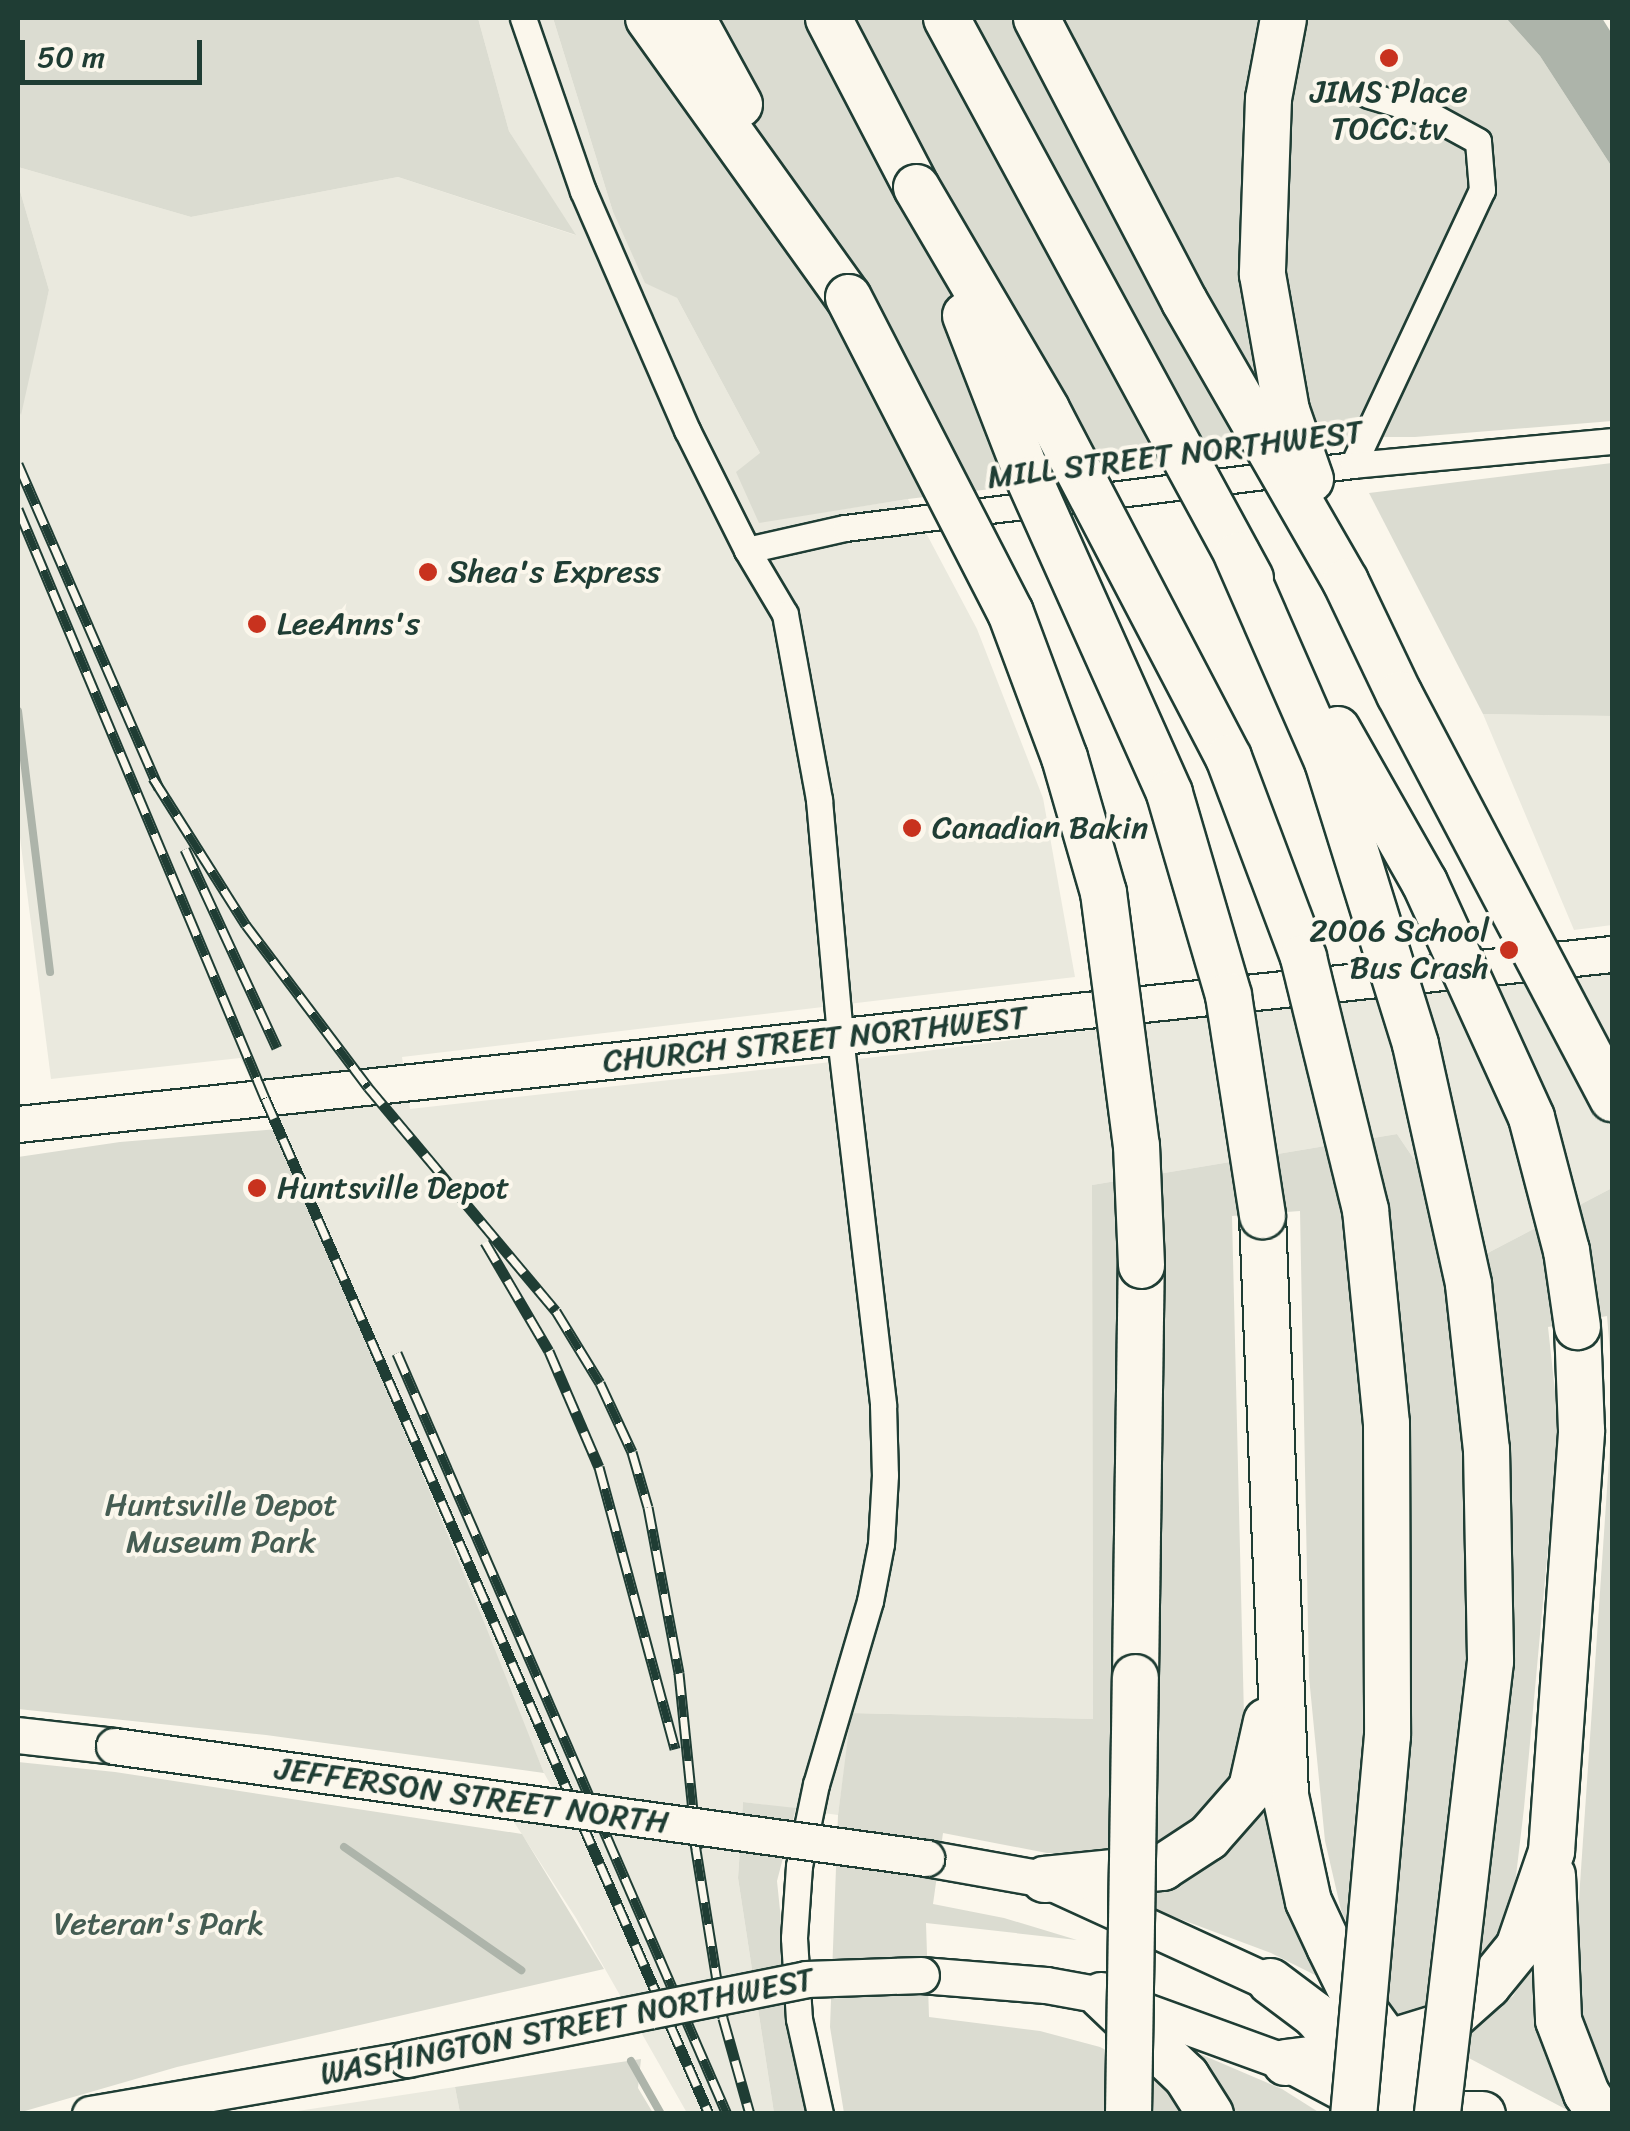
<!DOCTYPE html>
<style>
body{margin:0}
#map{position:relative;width:1630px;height:2131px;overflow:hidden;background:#fbf7ec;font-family:Sriracha,sans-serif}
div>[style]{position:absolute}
.built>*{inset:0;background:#eae9de}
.green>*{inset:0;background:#dbdcd1}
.water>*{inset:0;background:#adb4aa}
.stream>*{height:8px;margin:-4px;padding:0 4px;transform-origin:4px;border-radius:4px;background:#adb4aa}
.roads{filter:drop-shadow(2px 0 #1f3d34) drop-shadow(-2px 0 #1f3d34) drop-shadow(0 2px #1f3d34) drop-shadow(0 -2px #1f3d34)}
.street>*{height:25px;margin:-12.5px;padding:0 12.5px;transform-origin:12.5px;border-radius:12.5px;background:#fbf7ec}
.secondary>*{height:35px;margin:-17.5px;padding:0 17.5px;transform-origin:17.5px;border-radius:17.5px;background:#fbf7ec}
.highway>*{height:45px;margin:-22.5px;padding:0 22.5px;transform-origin:22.5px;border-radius:22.5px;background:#fbf7ec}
.rail>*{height:11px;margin-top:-5.5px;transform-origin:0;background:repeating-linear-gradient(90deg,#fbf7ec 0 22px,#1f3d34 0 44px);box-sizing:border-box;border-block:2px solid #1f3d34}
.bridges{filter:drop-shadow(2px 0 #1f3d34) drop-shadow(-2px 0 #1f3d34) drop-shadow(0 2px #1f3d34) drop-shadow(0 -2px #1f3d34)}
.secondary-bridge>*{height:35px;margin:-17.5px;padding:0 17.5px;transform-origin:17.5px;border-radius:17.5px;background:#fbf7ec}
.highway-bridge>*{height:45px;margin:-22.5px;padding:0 22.5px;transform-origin:22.5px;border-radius:22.5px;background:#fbf7ec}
.dots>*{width:28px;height:28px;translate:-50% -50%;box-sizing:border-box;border:5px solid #fbf7ec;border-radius:50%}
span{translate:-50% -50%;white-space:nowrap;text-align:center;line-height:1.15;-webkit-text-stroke:8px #fbf7ec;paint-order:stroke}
.poi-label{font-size:32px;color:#1f3d34}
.left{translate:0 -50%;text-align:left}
.right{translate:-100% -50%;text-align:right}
.street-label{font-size:32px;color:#1f3d34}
.park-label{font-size:32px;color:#455d53}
.frame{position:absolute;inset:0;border:20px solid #1f3d34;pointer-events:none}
.scale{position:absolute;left:20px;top:40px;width:182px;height:45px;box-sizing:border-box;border:5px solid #1f3d34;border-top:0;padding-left:12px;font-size:30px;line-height:35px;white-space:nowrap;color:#1f3d34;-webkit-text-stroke:8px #fbf7ec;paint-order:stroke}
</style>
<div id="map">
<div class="built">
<div style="clip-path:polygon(478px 18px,553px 18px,613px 212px,645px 282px,677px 298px,760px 453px,759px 522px,908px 499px,977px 629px,1043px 798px,1075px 977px,402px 1057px,410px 1109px,902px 1054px,1612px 964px,1612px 1188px,1480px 1257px,1397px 1134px,1092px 1185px,1093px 1719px,852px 1713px,838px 1815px,743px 1802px,738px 1878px,774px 2113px,687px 2113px,576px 1918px,501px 1802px,564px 1809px,544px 1773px,278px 1129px,240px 1058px,51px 1079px,18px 822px,18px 416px,49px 290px,18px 184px,18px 167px,191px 217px,398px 177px,575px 235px,509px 131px)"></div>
<div style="clip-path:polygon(1483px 714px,1612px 716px,1612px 925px,1574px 930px)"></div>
<div style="clip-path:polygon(455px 2087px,460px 2113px,278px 2114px)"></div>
</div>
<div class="green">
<div style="clip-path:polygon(18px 18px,478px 18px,509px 131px,576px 235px,398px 177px,191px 217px,18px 167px)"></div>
<div style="clip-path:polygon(553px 18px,1506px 18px,1540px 56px,1612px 167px,1612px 421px,1415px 437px,1352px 437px,1322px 449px,908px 499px,759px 523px,736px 472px,760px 453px,677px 298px,645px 283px,613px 212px)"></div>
<div style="clip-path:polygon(18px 184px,49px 290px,21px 415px,18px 408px)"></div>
<div style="clip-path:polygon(1612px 463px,1612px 716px,1483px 714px,1369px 493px)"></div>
<div style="clip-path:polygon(278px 1129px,484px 1622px,544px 1773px,266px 1735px,18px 1709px,18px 1157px,120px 1142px)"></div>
<div style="clip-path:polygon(1397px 1134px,1480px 1257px,1612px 1188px,1612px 1376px,1607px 1316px,1548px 1327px,1559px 1428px,1524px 1808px,1512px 1910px,1480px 1971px,1405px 2022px,1388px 2013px,1341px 1910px,1325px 1841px,1309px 1677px,1300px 1211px,1232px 1216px,1244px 1717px,1234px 1777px,1199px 1823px,1153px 1845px,1109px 1853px,1047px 1853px,943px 1833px,933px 1904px,1004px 1918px,1077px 1940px,926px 1923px,929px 2017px,1040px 2031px,1100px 2047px,1160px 2078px,1189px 2113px,844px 2113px,830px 2027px,838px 1815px,851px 1713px,1093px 1719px,1092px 1185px)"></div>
<div style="clip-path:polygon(1612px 1416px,1612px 2095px,1585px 2028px,1574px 1972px)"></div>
<div style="clip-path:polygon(18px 1762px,115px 1772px,522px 1834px,604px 1969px,177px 2067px,18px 2113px)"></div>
<div style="clip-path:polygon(1262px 1792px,1327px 1981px,1271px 1953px,1105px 1891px)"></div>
<div style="clip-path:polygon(743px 1802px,796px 1808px,777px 1881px,797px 2076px,806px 2113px,774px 2113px,738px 1878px)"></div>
<div style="clip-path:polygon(1543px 1947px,1573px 2113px,1448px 2047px,1513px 1996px)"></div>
<div style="clip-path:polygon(1193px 2051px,1282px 2089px,1320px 2113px,1228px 2113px,1191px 2059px)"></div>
<div style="clip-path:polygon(641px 2059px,638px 2088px,653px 2113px,460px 2113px,455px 2087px)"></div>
</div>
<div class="water">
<div style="clip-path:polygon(1506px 18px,1602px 18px,1612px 34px,1612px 167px,1540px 56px)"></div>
</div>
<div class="stream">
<div style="left:18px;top:711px;width:263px;rotate:83deg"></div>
<div style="left:344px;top:1847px;width:216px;rotate:34.8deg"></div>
<div style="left:631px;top:2061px;width:61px;rotate:60.5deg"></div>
</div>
<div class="roads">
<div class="street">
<div style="left:523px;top:18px;width:183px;rotate:70.9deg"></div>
<div style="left:583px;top:191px;width:261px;rotate:66.5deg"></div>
<div style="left:687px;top:430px;width:134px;rotate:63.4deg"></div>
<div style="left:747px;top:550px;width:74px;rotate:59.3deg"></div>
<div style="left:785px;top:614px;width:189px;rotate:79.6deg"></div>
<div style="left:819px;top:800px;width:238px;rotate:84.9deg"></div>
<div style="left:840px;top:1037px;width:371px;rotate:83.3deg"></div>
<div style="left:883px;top:1405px;width:70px;rotate:88.4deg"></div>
<div style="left:885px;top:1475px;width:69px;rotate:93.3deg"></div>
<div style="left:881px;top:1544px;width:58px;rotate:100.9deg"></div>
<div style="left:870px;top:1601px;width:191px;rotate:106.4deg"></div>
<div style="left:816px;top:1784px;width:84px;rotate:101.7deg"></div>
<div style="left:799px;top:1866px;width:72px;rotate:94deg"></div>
<div style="left:794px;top:1938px;width:81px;rotate:86.5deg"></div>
<div style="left:799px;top:2019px;width:97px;rotate:77.5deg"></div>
<div style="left:1353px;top:465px;width:304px;rotate:-64.9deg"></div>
<div style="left:1482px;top:190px;width:49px;rotate:-94.7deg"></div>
<div style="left:1478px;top:141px;width:60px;rotate:-151.3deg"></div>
<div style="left:1425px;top:112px;width:59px;rotate:-163.4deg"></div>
<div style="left:747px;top:550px;width:100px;rotate:-12.7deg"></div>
<div style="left:845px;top:528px;width:512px;rotate:-7.07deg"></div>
<div style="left:1353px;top:465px;width:260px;rotate:-5.3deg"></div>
</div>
<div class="secondary">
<div style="left:18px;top:1124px;width:1603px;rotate:-6.09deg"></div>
<div style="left:18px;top:1735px;width:97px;rotate:6.5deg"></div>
<div style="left:926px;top:1858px;width:120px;rotate:10.1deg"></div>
<div style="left:1044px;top:1879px;width:274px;rotate:24.6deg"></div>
<div style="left:921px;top:1975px;width:125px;rotate:4.6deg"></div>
<div style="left:1046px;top:1985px;width:56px;rotate:10.3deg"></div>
<div style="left:1101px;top:1995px;width:196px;rotate:20deg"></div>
<div style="left:1285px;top:2062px;width:102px;rotate:28.1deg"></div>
<div style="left:90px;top:2114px;width:322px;rotate:-9.8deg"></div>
</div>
<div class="highway">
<div style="left:648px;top:18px;width:343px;rotate:54.4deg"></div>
<div style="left:692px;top:18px;width:98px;rotate:61.3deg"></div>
<div style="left:828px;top:18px;width:191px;rotate:62.5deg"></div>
<div style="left:1262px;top:1215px;width:580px;rotate:87.73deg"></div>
<div style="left:1285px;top:1795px;width:108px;rotate:77.8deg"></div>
<div style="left:1308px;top:1901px;width:50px;rotate:65deg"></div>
<div style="left:1329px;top:1946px;width:55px;rotate:63.9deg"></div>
<div style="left:1353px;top:1995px;width:147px;rotate:53.8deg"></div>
<div style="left:1135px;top:1677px;width:412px;rotate:-89.2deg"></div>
<div style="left:1552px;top:1875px;width:145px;rotate:87.6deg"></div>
<div style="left:1558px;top:2020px;width:78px;rotate:69deg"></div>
<div style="left:1586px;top:2093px;width:25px;rotate:56deg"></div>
<div style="left:1044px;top:1879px;width:119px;rotate:-5.8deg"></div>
<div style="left:1162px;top:1867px;width:55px;rotate:-33.1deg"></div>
<div style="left:1208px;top:1837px;width:65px;rotate:-48.7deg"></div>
<div style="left:1251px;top:1788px;width:69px;rotate:-77.4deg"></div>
<div style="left:1270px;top:1981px;width:55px;rotate:36.9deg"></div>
<div style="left:1314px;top:2014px;width:79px;rotate:48.1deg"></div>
<div style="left:1367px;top:2073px;width:46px;rotate:62.9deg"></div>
<div style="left:1101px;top:1995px;width:117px;rotate:43.6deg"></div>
<div style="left:1186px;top:2076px;width:45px;rotate:57.7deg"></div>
<div style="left:1285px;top:2062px;width:65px;rotate:-7deg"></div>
<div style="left:1350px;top:2054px;width:95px;rotate:-17.1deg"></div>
<div style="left:1441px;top:2026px;width:62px;rotate:-41.7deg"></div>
<div style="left:1487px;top:1985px;width:49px;rotate:-50.8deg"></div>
<div style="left:1518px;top:1947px;width:102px;rotate:-71deg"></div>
<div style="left:1551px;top:1851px;width:422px;rotate:-85.9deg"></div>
<div style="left:1581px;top:1430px;width:104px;rotate:-92.2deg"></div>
<div style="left:1453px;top:2114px;width:29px"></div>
</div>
</div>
<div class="rail">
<div style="left:18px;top:464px;width:354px;rotate:66.5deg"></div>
<div style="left:18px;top:509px;width:639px;rotate:67.25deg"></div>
<div style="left:265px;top:1098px;width:1109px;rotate:66.39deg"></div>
<div style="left:153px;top:778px;width:174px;rotate:57.7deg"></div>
<div style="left:246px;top:925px;width:203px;rotate:53deg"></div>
<div style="left:368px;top:1087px;width:292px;rotate:50deg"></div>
<div style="left:556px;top:1311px;width:84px;rotate:58.6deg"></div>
<div style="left:600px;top:1383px;width:76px;rotate:65.1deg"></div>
<div style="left:632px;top:1452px;width:57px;rotate:73.8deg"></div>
<div style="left:648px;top:1507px;width:169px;rotate:79.4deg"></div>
<div style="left:679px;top:1673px;width:177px;rotate:84.2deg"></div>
<div style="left:185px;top:849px;width:219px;rotate:65.2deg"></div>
<div style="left:485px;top:1242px;width:126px;rotate:59.6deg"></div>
<div style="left:549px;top:1351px;width:126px;rotate:66.7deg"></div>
<div style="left:599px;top:1467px;width:292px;rotate:74.9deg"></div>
<div style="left:397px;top:1353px;width:829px;rotate:66.56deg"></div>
<div style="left:694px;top:1837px;width:183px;rotate:80.9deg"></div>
<div style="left:723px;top:2018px;width:100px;rotate:74.3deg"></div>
</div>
<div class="bridges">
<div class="secondary-bridge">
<div style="left:114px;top:1746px;width:820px;rotate:7.85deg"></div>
<div style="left:407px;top:2059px;width:407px;rotate:-11.3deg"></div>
<div style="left:806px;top:1979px;width:115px;rotate:-2deg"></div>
</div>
<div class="highway-bridge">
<div style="left:946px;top:18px;width:637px;rotate:61.5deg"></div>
<div style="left:1036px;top:18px;width:319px;rotate:62.4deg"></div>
<div style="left:1184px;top:301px;width:323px;rotate:60.1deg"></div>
<div style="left:1345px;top:581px;width:125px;rotate:64.5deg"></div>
<div style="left:1399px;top:694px;width:457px;rotate:62.2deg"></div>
<div style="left:1283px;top:18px;width:81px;rotate:100.6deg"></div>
<div style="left:1268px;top:98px;width:176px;rotate:92deg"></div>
<div style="left:1262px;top:274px;width:138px;rotate:80deg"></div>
<div style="left:1286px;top:410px;width:73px;rotate:70.8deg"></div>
<div style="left:916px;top:187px;width:257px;rotate:59.6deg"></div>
<div style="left:1046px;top:409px;width:393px;rotate:62.4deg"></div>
<div style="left:1228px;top:757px;width:214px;rotate:69.4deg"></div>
<div style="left:1303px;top:957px;width:260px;rotate:76.2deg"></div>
<div style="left:1365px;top:1209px;width:215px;rotate:84.4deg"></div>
<div style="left:1386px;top:1423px;width:312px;rotate:89.8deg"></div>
<div style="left:1387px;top:1735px;width:381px;rotate:95.1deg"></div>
<div style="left:848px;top:297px;width:354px;rotate:62.8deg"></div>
<div style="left:1010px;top:612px;width:155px;rotate:69.6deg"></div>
<div style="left:1064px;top:757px;width:141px;rotate:73.9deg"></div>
<div style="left:1103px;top:892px;width:255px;rotate:82.6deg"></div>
<div style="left:1136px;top:1145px;width:120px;rotate:87.6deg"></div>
<div style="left:965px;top:315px;width:172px;rotate:68.8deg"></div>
<div style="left:1027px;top:475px;width:348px;rotate:65.9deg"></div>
<div style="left:1169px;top:793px;width:210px;rotate:73.7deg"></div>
<div style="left:1228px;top:995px;width:223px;rotate:81.2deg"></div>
<div style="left:1237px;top:555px;width:225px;rotate:66.4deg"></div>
<div style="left:1327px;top:761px;width:296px;rotate:72.7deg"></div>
<div style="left:1415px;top:1044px;width:246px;rotate:77.5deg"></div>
<div style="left:1468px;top:1284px;width:166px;rotate:83.8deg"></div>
<div style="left:1486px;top:1449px;width:212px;rotate:88.9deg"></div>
<div style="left:1490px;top:1661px;width:456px;rotate:96.7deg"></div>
<div style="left:1337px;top:729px;width:176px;rotate:60.4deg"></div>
<div style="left:1424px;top:882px;width:258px;rotate:65.5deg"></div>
<div style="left:1531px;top:1117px;width:138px;rotate:75.3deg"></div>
<div style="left:1566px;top:1250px;width:77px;rotate:81.8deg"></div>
<div style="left:1128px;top:2114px;width:437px;rotate:-89.1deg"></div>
</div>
</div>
<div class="dots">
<div style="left:1389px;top:58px;background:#c8321e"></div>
<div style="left:428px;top:572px;background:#c8321e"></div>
<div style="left:257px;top:624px;background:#c8321e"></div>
<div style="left:912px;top:828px;background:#c8321e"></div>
<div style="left:1509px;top:950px;background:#c8321e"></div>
<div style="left:257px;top:1188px;background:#c8321e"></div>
</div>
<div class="poi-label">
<span style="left:1389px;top:111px">JIMS Place<br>TOCC.tv</span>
<span class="left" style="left:448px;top:572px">Shea's Express</span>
<span class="left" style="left:277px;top:624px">LeeAnns's</span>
<span class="left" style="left:932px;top:828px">Canadian Bakin</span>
<span class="right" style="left:1489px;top:950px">2006 School<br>Bus Crash</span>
<span class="left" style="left:277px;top:1188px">Huntsville Depot</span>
</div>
<div class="street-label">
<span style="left:1175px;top:455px;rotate:-7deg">MILL STREET NORTHWEST</span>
<span style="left:815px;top:1040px;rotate:-6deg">CHURCH STREET NORTHWEST</span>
<span style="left:472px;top:1796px;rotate:8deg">JEFFERSON STREET NORTH</span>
<span style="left:567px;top:2027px;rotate:-11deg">WASHINGTON STREET NORTHWEST</span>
</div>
<div class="park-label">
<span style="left:221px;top:1524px">Huntsville Depot<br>Museum Park</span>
<span style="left:159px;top:1924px">Veteran's Park</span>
</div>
<div class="frame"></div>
<div class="scale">50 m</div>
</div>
